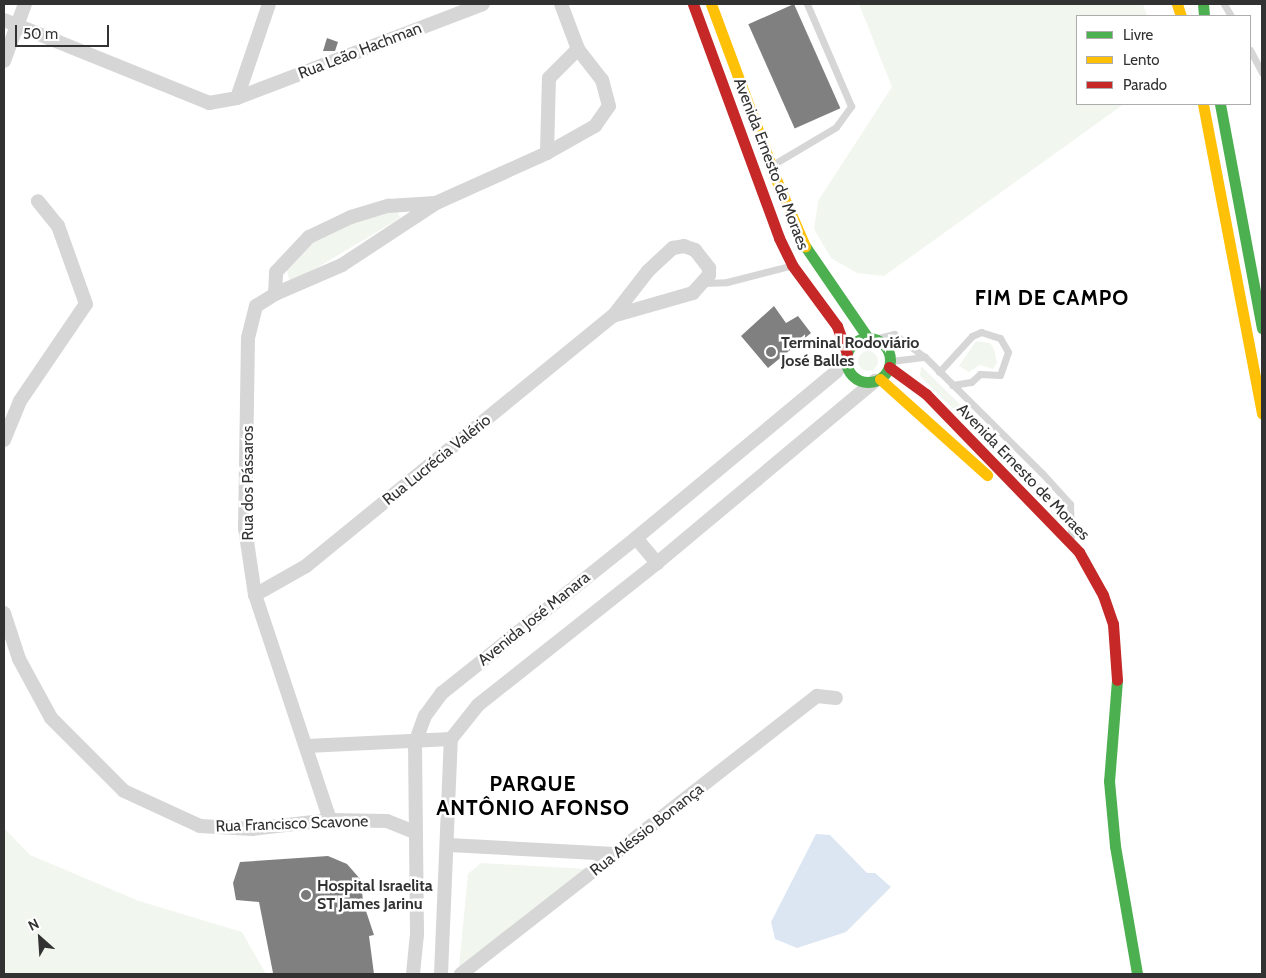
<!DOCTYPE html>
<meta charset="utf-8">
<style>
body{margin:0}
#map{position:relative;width:1266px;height:978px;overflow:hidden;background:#fff;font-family:Cabin,sans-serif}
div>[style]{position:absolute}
.green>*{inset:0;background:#f1f6ee}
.round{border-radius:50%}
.water>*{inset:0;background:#dce6f3}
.building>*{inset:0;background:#808080;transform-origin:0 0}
.lane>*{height:7px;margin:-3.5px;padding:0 3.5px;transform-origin:3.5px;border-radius:3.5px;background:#d6d6d6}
.street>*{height:14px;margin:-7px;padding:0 7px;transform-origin:7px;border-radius:7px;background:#d6d6d6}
.fast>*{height:11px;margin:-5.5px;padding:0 5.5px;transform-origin:5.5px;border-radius:5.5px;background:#4caf50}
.fast>.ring{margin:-5.5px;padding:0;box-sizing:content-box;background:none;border:11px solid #4caf50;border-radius:50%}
.slow>*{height:11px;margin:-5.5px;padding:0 5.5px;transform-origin:5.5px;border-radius:5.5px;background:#ffc107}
.jam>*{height:11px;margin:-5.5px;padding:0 5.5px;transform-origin:5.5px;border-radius:5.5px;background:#c62828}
.dots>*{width:14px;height:14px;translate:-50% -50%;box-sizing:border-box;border:2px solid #fff;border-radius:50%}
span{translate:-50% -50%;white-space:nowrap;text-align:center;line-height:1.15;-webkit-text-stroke:5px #fff;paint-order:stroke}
.street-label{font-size:16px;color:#323232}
.poi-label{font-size:16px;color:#323232;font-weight:700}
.left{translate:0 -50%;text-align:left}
.district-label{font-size:21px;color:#000;font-weight:700;letter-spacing:1px}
.frame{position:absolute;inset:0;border:5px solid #323232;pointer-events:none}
.legend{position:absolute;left:1076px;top:15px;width:175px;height:90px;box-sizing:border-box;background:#fff;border:1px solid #adadad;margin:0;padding:6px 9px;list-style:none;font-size:15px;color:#323232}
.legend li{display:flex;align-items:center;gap:10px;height:25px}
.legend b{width:25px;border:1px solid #adadad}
.north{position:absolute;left:15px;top:913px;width:50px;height:50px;-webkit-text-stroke:4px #fff;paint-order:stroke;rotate:334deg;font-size:14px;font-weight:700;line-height:20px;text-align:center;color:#323232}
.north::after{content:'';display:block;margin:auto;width:18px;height:22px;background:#323232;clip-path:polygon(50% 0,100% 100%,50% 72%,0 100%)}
.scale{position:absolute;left:15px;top:25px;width:94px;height:22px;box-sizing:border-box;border:2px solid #323232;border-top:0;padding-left:6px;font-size:15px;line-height:18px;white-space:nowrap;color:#323232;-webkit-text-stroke:4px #fff;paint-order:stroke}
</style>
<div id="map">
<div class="green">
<div style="clip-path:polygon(859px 4px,1143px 4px,1147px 16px,1077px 16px,1077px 104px,1124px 104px,884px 276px,857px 273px,831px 258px,814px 229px,818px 201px,892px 87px)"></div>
<div style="clip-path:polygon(397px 210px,400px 218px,290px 284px,287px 270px,308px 245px,365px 216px)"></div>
<div style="clip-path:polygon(976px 341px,990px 343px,994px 349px,997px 363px,993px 369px,980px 365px,969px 372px,959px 366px)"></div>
<div class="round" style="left:858px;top:351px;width:20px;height:20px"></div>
<div style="clip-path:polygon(921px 366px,1065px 508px,1064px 518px,1056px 522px,1046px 501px,920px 376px)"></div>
<div style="clip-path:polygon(4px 828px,30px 855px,139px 901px,242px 932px,266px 974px,4px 974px)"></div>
<div style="clip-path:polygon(481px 863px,587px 869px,459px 967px,468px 874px)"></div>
</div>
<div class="water">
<div style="clip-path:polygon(816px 834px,830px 835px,867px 873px,875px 873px,891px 887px,846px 932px,797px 948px,775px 939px,771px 922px)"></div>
</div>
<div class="building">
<div style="left:794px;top:4px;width:114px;height:50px;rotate:66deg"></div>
<div style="clip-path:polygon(327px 38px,338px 42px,335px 51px,323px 51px)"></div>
<div style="clip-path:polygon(774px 306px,786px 323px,798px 316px,811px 333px,768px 368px,741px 336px)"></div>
<div style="clip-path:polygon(328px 856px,347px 864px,361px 880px,363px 902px,374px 935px,369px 936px,374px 974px,273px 973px,259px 902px,236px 900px,233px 883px,240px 862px)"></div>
</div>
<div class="lane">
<div style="left:1224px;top:4px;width:14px;rotate:60deg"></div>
<div style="left:1250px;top:50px;width:26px;rotate:62deg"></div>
<div style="left:774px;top:164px;width:72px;rotate:-30.8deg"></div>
<div style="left:836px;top:127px;width:26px;rotate:-54deg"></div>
<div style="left:851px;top:106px;width:111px;rotate:-113.3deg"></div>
<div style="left:703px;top:283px;width:24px;rotate:-2deg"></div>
<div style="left:727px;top:282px;width:65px;rotate:-14.3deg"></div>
<div style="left:874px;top:339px;width:21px;rotate:-14deg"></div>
<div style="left:894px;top:334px;width:39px;rotate:37deg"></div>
<div style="left:925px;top:357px;width:165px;rotate:44.8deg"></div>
<div style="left:1042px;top:473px;width:42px;rotate:47.9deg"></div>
<div style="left:1070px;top:504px;width:32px;rotate:88deg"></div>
<div style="left:891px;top:361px;width:34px;rotate:-7deg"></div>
<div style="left:939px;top:372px;width:49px;rotate:-47.5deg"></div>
<div style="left:972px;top:336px;width:10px;rotate:-24deg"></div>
<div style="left:981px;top:332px;width:20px;rotate:18deg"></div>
<div style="left:1000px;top:338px;width:16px;rotate:60deg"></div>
<div style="left:1008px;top:352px;width:24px;rotate:109deg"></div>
<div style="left:1000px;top:375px;width:20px;rotate:-177deg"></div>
<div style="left:980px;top:374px;width:12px;rotate:138deg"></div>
<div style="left:971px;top:382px;width:19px;rotate:171deg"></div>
</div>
<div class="street">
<div style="left:4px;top:20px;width:221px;rotate:22deg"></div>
<div style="left:209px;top:103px;width:28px;rotate:-10deg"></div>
<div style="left:237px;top:98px;width:263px;rotate:-20.9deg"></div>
<div style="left:4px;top:61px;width:61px;rotate:-69.8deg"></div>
<div style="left:237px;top:98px;width:99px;rotate:-71.2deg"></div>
<div style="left:547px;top:153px;width:75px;rotate:-88.5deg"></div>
<div style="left:549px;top:78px;width:41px;rotate:-45deg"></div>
<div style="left:275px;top:294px;width:22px;rotate:-87deg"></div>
<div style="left:276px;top:272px;width:48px;rotate:-46.7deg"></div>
<div style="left:309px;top:237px;width:47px;rotate:-25.5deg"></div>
<div style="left:351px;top:217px;width:39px;rotate:-17deg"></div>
<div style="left:388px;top:206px;width:47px;rotate:-3.7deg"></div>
<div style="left:4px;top:440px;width:42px;rotate:-67.7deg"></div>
<div style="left:20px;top:401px;width:117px;rotate:-55.8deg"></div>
<div style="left:86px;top:304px;width:83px;rotate:-109.7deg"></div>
<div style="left:58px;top:226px;width:32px;rotate:-129deg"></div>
<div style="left:636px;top:538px;width:33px;rotate:50deg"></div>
<div style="left:255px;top:595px;width:59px;rotate:-29.6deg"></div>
<div style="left:306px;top:566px;width:396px;rotate:-39.2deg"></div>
<div style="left:613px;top:316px;width:57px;rotate:-52.1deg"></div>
<div style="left:648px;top:271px;width:34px;rotate:-43deg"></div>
<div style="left:673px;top:248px;width:11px;rotate:-10deg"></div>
<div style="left:684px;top:246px;width:12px;rotate:20deg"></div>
<div style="left:695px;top:250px;width:23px;rotate:52deg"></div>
<div style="left:709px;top:268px;width:7px;rotate:90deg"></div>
<div style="left:709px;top:275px;width:24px;rotate:132deg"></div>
<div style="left:693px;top:293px;width:83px;rotate:164deg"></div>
<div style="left:4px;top:613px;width:48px;rotate:71.9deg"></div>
<div style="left:19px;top:659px;width:67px;rotate:61.5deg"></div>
<div style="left:51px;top:718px;width:103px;rotate:45deg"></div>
<div style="left:124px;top:791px;width:84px;rotate:24.7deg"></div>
<div style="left:200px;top:826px;width:52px;rotate:3.3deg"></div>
<div style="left:252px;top:829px;width:79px;rotate:-6.6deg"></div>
<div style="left:330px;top:820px;width:57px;rotate:1deg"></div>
<div style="left:387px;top:821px;width:31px;rotate:22deg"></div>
<div style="left:307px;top:746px;width:144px;rotate:-2.8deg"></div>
<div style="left:330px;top:820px;width:237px;rotate:-108.4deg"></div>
<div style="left:255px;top:595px;width:68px;rotate:-98.5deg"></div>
<div style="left:245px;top:528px;width:190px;rotate:-89.1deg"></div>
<div style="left:248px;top:338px;width:33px;rotate:-76deg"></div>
<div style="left:256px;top:306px;width:22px;rotate:-32deg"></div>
<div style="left:275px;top:294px;width:73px;rotate:-23.4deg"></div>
<div style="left:342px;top:265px;width:113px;rotate:-33.4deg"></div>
<div style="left:436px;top:203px;width:122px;rotate:-24.2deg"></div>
<div style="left:547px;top:153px;width:55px;rotate:-29.4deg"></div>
<div style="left:595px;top:126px;width:24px;rotate:-55deg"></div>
<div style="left:609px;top:106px;width:27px;rotate:-105deg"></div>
<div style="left:602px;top:80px;width:39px;rotate:-128deg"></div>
<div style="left:578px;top:49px;width:48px;rotate:-110.7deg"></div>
<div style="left:449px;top:845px;width:166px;rotate:3.1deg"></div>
<div style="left:413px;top:974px;width:40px;rotate:-84.3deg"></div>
<div style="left:417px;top:934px;width:191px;rotate:-90.6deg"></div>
<div style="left:415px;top:743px;width:29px;rotate:-70deg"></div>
<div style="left:425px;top:716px;width:29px;rotate:-54deg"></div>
<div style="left:442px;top:693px;width:248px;rotate:-38.6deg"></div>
<div style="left:636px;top:538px;width:260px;rotate:-39.7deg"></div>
<div style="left:836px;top:372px;width:16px;rotate:-52deg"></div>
<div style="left:441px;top:974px;width:235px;rotate:-87.6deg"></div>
<div style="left:451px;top:739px;width:43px;rotate:-51.5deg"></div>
<div style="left:478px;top:705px;width:228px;rotate:-38.4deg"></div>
<div style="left:657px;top:563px;width:284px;rotate:-39.9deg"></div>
<div style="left:461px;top:974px;width:452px;rotate:-38deg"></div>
<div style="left:817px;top:696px;width:19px;rotate:6deg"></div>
</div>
<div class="fast">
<div style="left:1203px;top:4px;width:12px;rotate:85deg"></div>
<div style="left:1220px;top:104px;width:228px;rotate:79.4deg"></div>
<div style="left:805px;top:246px;width:112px;rotate:55.6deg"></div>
<div class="ring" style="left:846px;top:338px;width:33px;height:33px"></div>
<div style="left:1117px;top:680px;width:101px;rotate:94.5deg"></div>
<div style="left:1109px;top:781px;width:65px;rotate:84.7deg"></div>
<div style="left:1115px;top:846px;width:130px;rotate:80.2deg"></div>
</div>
<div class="slow">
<div style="left:711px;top:4px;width:192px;rotate:69.6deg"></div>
<div style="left:778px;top:184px;width:68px;rotate:66.5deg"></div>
<div style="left:1177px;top:4px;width:13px;rotate:72deg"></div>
<div style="left:1203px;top:104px;width:315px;rotate:79.2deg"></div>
<div style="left:880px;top:379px;width:144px;rotate:41.9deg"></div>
</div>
<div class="jam">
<div style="left:693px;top:4px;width:249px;rotate:69.8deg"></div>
<div style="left:779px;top:238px;width:30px;rotate:64deg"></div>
<div style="left:792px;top:265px;width:76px;rotate:53.6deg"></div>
<div style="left:837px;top:326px;width:29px;rotate:70deg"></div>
<div style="left:889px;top:367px;width:46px;rotate:36.1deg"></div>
<div style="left:926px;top:394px;width:220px;rotate:45.9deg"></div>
<div style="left:1079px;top:552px;width:49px;rotate:60.8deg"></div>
<div style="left:1103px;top:595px;width:31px;rotate:71deg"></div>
<div style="left:1113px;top:624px;width:56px;rotate:85.9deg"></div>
</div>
<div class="dots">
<div style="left:771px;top:352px;background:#7a7a7a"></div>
<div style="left:306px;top:895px;background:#7a7a7a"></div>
</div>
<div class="street-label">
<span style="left:360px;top:51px;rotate:-21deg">Rua Leão Hachman</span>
<span style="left:771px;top:164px;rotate:69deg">Avenida Ernesto de Moraes</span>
<span style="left:437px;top:460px;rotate:-39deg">Rua Lucrécia Valério</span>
<span style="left:1023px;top:472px;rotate:46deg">Avenida Ernesto de Moraes</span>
<span style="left:248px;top:483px;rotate:-90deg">Rua dos Pássaros</span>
<span style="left:534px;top:619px;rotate:-39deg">Avenida José Manara</span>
<span style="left:292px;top:824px;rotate:-2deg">Rua Francisco Scavone</span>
<span style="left:647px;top:830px;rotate:-38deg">Rua Aléssio Bonança</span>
</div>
<div class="poi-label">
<span class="left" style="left:781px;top:352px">Terminal Rodoviário<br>José Balles</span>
<span class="left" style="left:317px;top:895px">Hospital Israelita<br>ST James Jarinu</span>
</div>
<div class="district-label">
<span style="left:1052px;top:298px">FIM DE CAMPO</span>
<span style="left:533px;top:796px">PARQUE<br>ANTÔNIO AFONSO</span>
</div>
<div class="frame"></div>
<ul class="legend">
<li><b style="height:6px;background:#4caf50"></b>Livre</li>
<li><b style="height:6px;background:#ffc107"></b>Lento</li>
<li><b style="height:6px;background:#c62828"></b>Parado</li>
</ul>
<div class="north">N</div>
<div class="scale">50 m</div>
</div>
